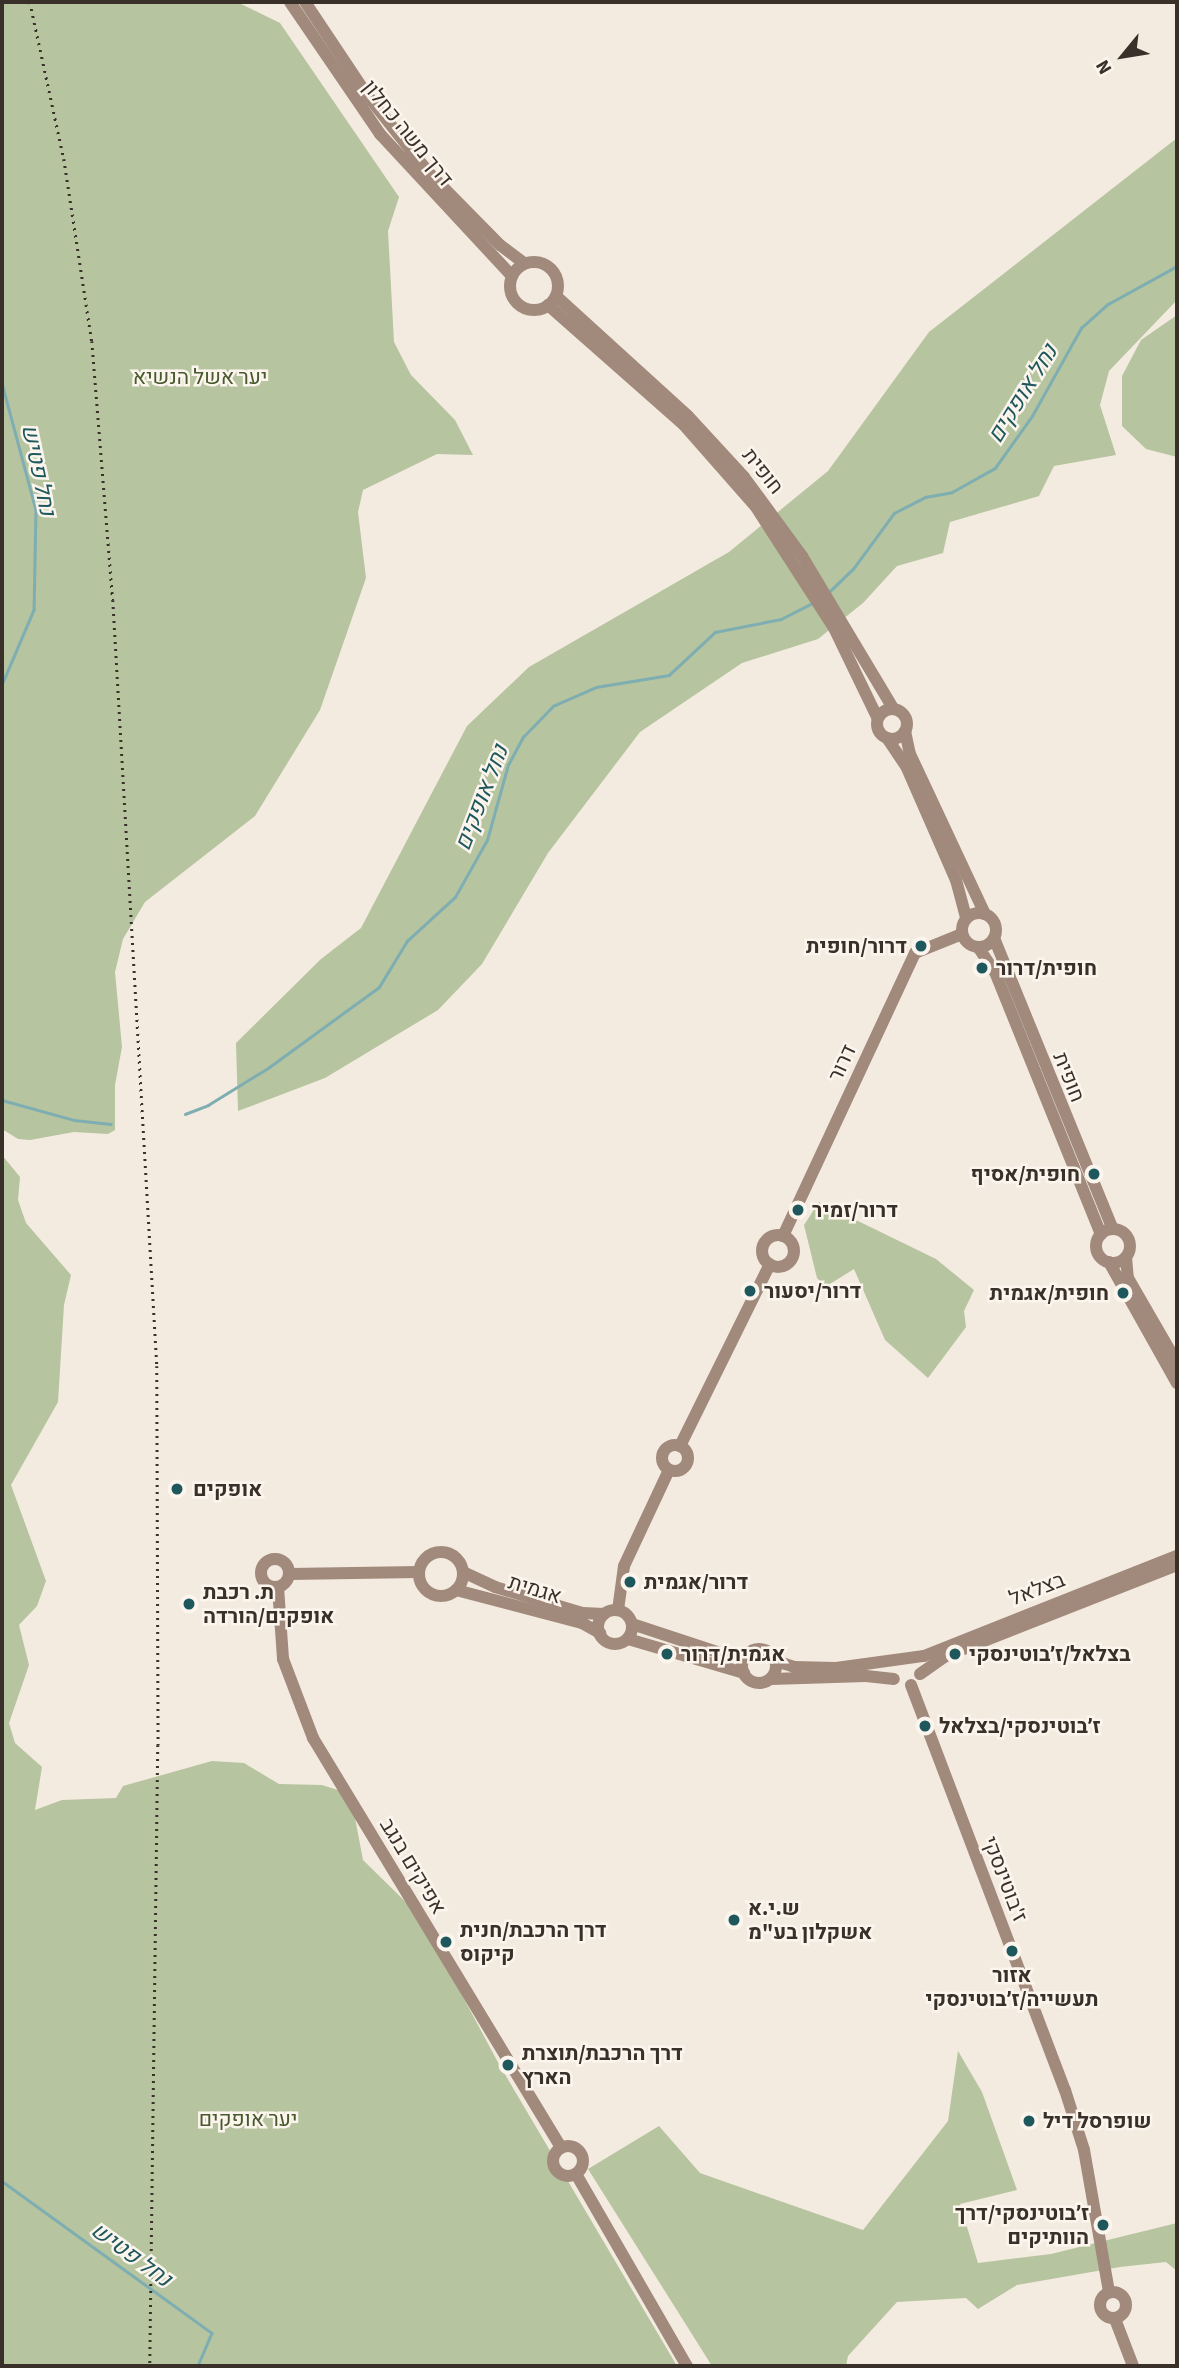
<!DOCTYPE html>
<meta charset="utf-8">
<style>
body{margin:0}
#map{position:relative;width:1179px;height:2368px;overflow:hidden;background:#f4ebe0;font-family:"Source Sans 3",Heebo,sans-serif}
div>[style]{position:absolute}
.green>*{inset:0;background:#b6c49f}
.stream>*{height:2.5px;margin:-1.25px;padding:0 1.25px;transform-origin:1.25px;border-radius:1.25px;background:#7eaeb2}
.secondary>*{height:12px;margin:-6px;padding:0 6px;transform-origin:6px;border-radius:6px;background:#a18a7c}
.secondary>.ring{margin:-6px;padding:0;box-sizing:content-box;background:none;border:12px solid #a18a7c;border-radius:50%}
.rail>*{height:2.5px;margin-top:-1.25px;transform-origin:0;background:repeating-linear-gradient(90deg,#3a302a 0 2px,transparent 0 7px)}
.dots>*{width:19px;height:19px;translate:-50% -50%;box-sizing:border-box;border:4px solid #fbf5ed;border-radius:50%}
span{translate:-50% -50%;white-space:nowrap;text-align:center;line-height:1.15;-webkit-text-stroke:5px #fbf5ed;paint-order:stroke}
.street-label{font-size:21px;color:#3a302a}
.park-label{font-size:21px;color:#48592d}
.poi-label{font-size:21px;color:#3a302a;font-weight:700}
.right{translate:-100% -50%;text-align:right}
.left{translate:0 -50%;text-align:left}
.water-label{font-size:23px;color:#1e585d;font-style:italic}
.frame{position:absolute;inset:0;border:4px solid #3a302a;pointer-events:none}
.north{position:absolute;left:1088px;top:21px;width:70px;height:70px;-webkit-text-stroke:5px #fbf5ed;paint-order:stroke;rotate:240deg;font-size:19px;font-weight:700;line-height:28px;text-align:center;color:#3a302a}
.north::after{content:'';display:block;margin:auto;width:24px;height:32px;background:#3a302a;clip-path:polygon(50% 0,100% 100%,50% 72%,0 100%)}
</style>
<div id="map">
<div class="green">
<div style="clip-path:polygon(2px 2px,237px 2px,280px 23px,399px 197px,388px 231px,394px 342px,411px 375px,455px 420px,473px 455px,437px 454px,363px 490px,358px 512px,366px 578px,320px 710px,255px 816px,145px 902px,123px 939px,115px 972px,122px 1047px,115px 1085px,115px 1130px,108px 1134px,74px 1132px,30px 1140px,18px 1139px,2px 1129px)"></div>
<div style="clip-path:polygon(1177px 138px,1177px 300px,1109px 371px,1100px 405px,1116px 455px,1054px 466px,1039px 496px,950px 522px,943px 553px,897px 566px,863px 603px,818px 639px,742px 663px,640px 732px,548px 853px,482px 964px,438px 1010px,325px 1078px,238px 1111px,236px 1043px,321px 959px,361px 928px,467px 726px,529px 667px,729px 552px,828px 471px,929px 332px)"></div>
<div style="clip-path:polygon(1177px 315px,1177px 457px,1146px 449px,1122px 426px,1122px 376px,1141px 340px)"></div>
<div style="clip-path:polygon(2px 1155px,20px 1177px,18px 1200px,26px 1223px,71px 1275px,64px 1305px,58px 1402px,11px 1485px,46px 1581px,37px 1606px,19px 1625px,29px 1665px,9px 1723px,15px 1743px,42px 1767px,35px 1810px,62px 1800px,116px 1798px,123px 1786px,212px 1761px,244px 1763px,279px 1784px,322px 1785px,341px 1791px,355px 1818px,363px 1860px,419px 1915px,500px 2066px,677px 2366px,2px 2366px)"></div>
<div style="clip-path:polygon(819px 1202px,936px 1259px,974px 1290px,964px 1311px,966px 1327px,928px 1378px,885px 1340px,854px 1269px,825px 1287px,817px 1278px,804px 1225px)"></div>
<div style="clip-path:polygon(958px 2051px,982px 2092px,1017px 2190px,960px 2204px,978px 2263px,1051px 2254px,1177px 2223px,1177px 2271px,1166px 2262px,1120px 2267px,1017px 2285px,978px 2309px,966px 2298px,897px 2302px,848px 2356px,846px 2366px,712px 2366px,588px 2169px,659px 2126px,700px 2173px,863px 2230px,948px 2121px)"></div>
</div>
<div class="stream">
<div style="left:2px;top:383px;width:131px;rotate:75deg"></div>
<div style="left:36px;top:510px;width:100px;rotate:91.1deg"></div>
<div style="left:34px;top:610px;width:82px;rotate:113.1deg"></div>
<div style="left:829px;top:592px;width:33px;rotate:-44deg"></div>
<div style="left:853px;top:569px;width:69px;rotate:-53.8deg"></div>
<div style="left:894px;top:513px;width:35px;rotate:-27deg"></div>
<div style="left:925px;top:497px;width:27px;rotate:-10deg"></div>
<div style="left:952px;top:492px;width:49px;rotate:-29.2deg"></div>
<div style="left:995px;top:468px;width:64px;rotate:-54.6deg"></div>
<div style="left:1032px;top:416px;width:101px;rotate:-60.9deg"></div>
<div style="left:1081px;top:328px;width:36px;rotate:-42deg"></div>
<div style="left:1108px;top:304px;width:79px;rotate:-28.8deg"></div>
<div style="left:2px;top:1100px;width:75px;rotate:15.5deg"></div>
<div style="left:74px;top:1120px;width:37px;rotate:6deg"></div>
<div style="left:185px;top:1114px;width:25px;rotate:-21deg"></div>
<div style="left:208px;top:1105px;width:70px;rotate:-31.7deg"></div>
<div style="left:268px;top:1068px;width:137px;rotate:-36.1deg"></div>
<div style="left:379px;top:987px;width:54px;rotate:-58.7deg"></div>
<div style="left:407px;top:941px;width:65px;rotate:-42.5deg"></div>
<div style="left:455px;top:897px;width:65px;rotate:-60.7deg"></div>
<div style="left:487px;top:840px;width:78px;rotate:-74.4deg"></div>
<div style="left:508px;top:765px;width:32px;rotate:-62deg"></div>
<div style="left:523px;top:737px;width:43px;rotate:-45.9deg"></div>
<div style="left:553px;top:706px;width:47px;rotate:-23.8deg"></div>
<div style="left:596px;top:687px;width:74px;rotate:-9.3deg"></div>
<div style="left:669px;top:675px;width:63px;rotate:-43.1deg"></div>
<div style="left:715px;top:632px;width:67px;rotate:-11.1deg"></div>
<div style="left:781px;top:619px;width:35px;rotate:-27deg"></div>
<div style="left:2px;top:2181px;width:259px;rotate:35.9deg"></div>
<div style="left:212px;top:2333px;width:36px;rotate:113deg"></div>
</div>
<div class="secondary">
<div style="left:290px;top:2px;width:160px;rotate:55.7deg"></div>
<div style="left:380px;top:134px;width:194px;rotate:47.1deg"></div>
<div style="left:305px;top:2px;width:112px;rotate:56.3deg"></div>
<div style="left:367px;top:95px;width:100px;rotate:51.5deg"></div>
<div style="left:429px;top:173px;width:101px;rotate:45.4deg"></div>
<div style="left:500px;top:245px;width:31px;rotate:37deg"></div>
<div class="ring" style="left:510px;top:262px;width:36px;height:36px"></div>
<div style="left:556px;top:296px;width:178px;rotate:42.3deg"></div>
<div style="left:688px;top:416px;width:83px;rotate:47.4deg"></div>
<div style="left:744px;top:477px;width:98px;rotate:53.7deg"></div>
<div style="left:802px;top:556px;width:177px;rotate:59.1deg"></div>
<div style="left:548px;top:305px;width:181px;rotate:41.4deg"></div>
<div style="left:684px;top:425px;width:109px;rotate:48.7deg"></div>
<div style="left:756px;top:507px;width:144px;rotate:57.2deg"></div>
<div style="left:834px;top:628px;width:99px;rotate:64.2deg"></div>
<div class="ring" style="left:877px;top:709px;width:18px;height:18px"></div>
<div style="left:905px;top:731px;width:24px;rotate:78deg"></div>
<div style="left:910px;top:754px;width:177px;rotate:64.9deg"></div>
<div style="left:887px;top:738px;width:36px;rotate:56deg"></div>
<div style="left:907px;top:768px;width:122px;rotate:66.4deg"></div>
<div style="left:956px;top:880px;width:39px;rotate:75deg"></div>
<div class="ring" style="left:962px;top:913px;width:22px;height:22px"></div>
<div style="left:994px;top:938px;width:314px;rotate:67.8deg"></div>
<div style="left:978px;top:947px;width:30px;rotate:56deg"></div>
<div style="left:995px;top:972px;width:283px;rotate:68deg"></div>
<div class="ring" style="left:1096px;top:1229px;width:22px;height:22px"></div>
<div class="ring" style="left:762px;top:1235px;width:20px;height:20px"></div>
<div style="left:783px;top:1236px;width:312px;rotate:-65deg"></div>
<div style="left:915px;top:953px;width:51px;rotate:-22deg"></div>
<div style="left:1126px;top:1257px;width:21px;rotate:85deg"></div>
<div style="left:1128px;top:1278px;width:98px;rotate:60deg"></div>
<div style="left:1109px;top:1262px;width:139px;rotate:60.7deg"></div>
<div class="ring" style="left:662px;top:1445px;width:14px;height:14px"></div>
<div style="left:680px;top:1446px;width:203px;rotate:-63.7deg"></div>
<div class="ring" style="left:419px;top:1552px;width:32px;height:32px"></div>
<div class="ring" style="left:261px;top:1559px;width:16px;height:16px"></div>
<div style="left:463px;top:1572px;width:35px;rotate:25deg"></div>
<div style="left:495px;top:1587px;width:92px;rotate:16.5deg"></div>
<div style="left:583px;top:1613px;width:21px;rotate:3deg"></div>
<div style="left:289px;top:1574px;width:130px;rotate:-0.9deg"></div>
<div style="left:278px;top:1587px;width:72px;rotate:86deg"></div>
<div style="left:283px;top:1659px;width:85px;rotate:69.2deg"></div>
<div style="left:313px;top:1738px;width:479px;rotate:58.8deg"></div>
<div style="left:456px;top:1590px;width:130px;rotate:14.7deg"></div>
<div style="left:582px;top:1623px;width:21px;rotate:29deg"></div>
<div style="left:618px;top:1610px;width:44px;rotate:-82.2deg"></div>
<div style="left:624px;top:1566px;width:106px;rotate:-64.9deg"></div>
<div class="ring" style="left:598px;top:1610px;width:22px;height:22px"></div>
<div style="left:632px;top:1624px;width:96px;rotate:18.2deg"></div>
<div style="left:723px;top:1654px;width:23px;rotate:2deg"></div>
<div style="left:628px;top:1639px;width:121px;rotate:16.3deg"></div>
<div class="ring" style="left:742px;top:1649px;width:22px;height:22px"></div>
<div style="left:776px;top:1661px;width:19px;rotate:18deg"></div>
<div style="left:794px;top:1667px;width:42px;rotate:1.4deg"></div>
<div style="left:836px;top:1668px;width:89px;rotate:-7.8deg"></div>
<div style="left:924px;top:1656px;width:272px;rotate:-21.6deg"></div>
<div style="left:920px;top:1674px;width:32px;rotate:-35deg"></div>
<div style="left:946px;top:1656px;width:248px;rotate:-21.5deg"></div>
<div style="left:771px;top:1679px;width:95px;rotate:-1.8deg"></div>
<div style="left:866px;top:1676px;width:28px;rotate:6deg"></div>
<div style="left:911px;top:1685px;width:433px;rotate:69.2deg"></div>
<div style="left:1065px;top:2090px;width:63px;rotate:72.4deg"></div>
<div style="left:1084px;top:2150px;width:144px;rotate:80deg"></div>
<div class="ring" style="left:553px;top:2146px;width:18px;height:18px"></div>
<div style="left:576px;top:2174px;width:222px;rotate:60deg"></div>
<div class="ring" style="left:1100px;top:2292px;width:14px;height:14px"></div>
<div style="left:1115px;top:2319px;width:50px;rotate:69deg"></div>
</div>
<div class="rail">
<div style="left:30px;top:2px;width:161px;rotate:77.8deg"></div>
<div style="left:64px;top:159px;width:184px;rotate:81.3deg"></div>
<div style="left:92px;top:341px;width:260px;rotate:85.4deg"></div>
<div style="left:113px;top:600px;width:767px;rotate:86.71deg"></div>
<div style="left:157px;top:1366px;width:379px;rotate:89.8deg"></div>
<div style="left:158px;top:1745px;width:621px;rotate:90.74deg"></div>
</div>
<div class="dots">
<div style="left:921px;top:946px;background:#1e585d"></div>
<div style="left:982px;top:968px;background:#1e585d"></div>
<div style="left:1094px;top:1174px;background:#1e585d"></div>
<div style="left:798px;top:1210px;background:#1e585d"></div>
<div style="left:750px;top:1291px;background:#1e585d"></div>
<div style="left:1123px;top:1293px;background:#1e585d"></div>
<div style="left:177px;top:1489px;background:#1e585d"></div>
<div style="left:630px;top:1582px;background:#1e585d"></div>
<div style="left:189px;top:1604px;background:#1e585d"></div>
<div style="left:667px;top:1654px;background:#1e585d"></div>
<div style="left:955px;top:1654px;background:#1e585d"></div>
<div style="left:925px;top:1726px;background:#1e585d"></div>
<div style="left:734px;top:1920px;background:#1e585d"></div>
<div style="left:446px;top:1942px;background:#1e585d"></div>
<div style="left:1012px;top:1951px;background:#1e585d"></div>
<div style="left:508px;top:2065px;background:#1e585d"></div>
<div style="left:1029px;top:2121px;background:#1e585d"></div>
<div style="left:1103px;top:2225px;background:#1e585d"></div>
</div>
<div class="street-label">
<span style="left:408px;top:133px;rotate:51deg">דרך משה כחלון</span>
<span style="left:763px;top:471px;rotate:51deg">חופית</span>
<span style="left:842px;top:1063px;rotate:-65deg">דרור</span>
<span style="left:1069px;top:1077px;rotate:68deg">חופית</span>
<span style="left:535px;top:1589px;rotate:17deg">אגמית</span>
<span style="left:1037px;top:1589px;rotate:-21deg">בצלאל</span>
<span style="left:413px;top:1866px;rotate:59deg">אפיקים בנגב</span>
<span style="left:1005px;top:1879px;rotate:69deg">ז'בוטינסקי</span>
</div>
<div class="park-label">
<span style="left:200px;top:377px">יער אשל הנשיא</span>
<span style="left:248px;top:2119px">יער אופקים</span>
</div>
<div class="poi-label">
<span class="right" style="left:907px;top:946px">דרור/חופית</span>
<span class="left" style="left:996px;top:968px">חופית/דרור</span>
<span class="right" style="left:1080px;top:1174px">חופית/אסיף</span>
<span class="left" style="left:812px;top:1210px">דרור/זמיר</span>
<span class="left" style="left:764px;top:1291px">דרור/יסעור</span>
<span class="right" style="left:1109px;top:1293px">חופית/אגמית</span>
<span class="left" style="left:193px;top:1489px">אופקים</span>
<span class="left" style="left:644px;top:1582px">דרור/אגמית</span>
<span class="left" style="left:203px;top:1604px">ת. רכבת<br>אופקים/הורדה</span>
<span class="left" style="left:681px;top:1654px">אגמית/דרור</span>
<span class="left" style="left:969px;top:1654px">בצלאל/ז׳בוטינסקי</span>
<span class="left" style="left:939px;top:1726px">ז׳בוטינסקי/בצלאל</span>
<span class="left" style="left:748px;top:1920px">ש.י.א<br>אשקלון בע"מ</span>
<span class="left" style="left:460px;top:1942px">דרך הרכבת/חנית<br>קיקוס</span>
<span style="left:1012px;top:1987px">אזור<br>תעשייה/ז׳בוטינסקי</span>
<span class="left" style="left:522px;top:2065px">דרך הרכבת/תוצרת<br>הארץ</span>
<span class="left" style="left:1043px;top:2121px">שופרסל דיל</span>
<span class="right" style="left:1089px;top:2225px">ז׳בוטינסקי/דרך<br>הוותיקים</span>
</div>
<div class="water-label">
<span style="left:1023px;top:394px;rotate:-58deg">נחל אופקים</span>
<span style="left:38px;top:470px;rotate:78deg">נחל פטיש</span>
<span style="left:482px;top:798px;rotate:-69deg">נחל אופקים</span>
<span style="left:131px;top:2255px;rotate:36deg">נחל פטיש</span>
</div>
<div class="frame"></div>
<div class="north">N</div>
</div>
